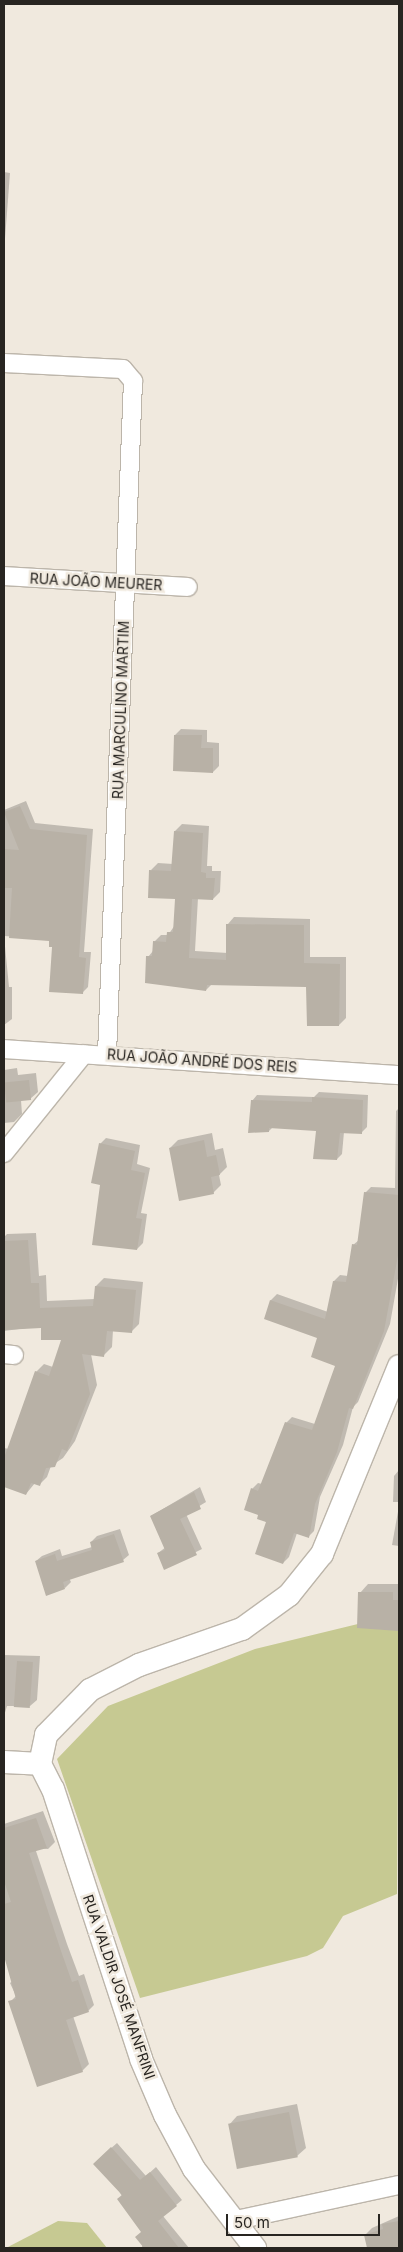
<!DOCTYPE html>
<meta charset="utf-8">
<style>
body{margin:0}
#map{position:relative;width:403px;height:2252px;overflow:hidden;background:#f0e9de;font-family:Inter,sans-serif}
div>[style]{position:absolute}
.green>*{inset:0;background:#c6c992}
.shadow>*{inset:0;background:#0003}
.building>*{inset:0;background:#b8b1a6;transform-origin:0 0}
.roads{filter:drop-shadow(1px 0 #bcb5aa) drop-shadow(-1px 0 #bcb5aa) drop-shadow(0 1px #bcb5aa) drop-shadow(0 -1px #bcb5aa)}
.minor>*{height:18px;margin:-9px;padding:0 9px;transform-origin:9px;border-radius:9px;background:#fff}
.tertiary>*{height:22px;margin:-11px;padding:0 11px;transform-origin:11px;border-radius:11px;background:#fff}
span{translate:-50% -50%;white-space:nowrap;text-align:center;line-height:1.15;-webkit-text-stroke:5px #f0e9de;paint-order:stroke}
.street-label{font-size:14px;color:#282521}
.frame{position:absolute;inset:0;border:5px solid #282521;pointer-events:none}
.scale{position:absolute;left:226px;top:2214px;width:154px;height:22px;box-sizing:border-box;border:2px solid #282521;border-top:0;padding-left:6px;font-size:15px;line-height:18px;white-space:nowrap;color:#282521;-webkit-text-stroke:4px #f0e9de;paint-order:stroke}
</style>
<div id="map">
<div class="green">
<div style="clip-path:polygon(399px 1614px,397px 1894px,343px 1916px,323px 1948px,307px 1956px,140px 1998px,57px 1759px,108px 1706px,255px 1649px)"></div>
<div style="clip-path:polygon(58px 2221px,87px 2223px,107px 2248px,6px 2248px)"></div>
</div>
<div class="shadow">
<div style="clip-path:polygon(4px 172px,10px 173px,4px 252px)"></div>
<div style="clip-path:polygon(181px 729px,207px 730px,207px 742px,219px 743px,219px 766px,213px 772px,175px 735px)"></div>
<div style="clip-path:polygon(26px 801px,35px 823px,93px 829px,84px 952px,91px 952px,88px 987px,82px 993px,51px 939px,4px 936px,9px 987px,12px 987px,12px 1019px,4px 1025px,4px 810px)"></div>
<div style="clip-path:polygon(182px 824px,209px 826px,207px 866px,212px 866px,212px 871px,221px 871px,220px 892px,213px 899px,198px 898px,195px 951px,228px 953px,228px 924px,234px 917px,310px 919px,310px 957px,346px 957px,346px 1018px,339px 1025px,307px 986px,212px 984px,206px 990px,148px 957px,153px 951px,154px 942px,161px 935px,168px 935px,175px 925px,177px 898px,151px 870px,158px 863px,173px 864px,175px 831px)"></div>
<div style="clip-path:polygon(17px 1068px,18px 1075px,36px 1073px,38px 1092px,30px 1099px,21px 1100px,22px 1114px,14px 1122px,4px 1123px,4px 1070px)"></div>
<div style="clip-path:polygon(319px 1092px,368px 1095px,367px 1127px,361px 1133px,344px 1132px,342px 1154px,337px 1159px,317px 1130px,273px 1127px,269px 1131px,252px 1101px,257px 1095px,314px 1097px)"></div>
<div style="clip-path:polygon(399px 1108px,399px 1273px,390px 1324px,358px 1402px,353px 1407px,343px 1445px,320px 1497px,314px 1531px,308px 1537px,297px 1533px,289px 1557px,283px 1563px,252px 1489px,258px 1483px,262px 1484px,286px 1423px,292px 1417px,315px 1424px,336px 1365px,319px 1337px,266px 1318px,271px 1300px,277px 1294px,328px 1312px,334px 1281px,340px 1275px,348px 1276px,353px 1245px,359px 1240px,365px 1193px,371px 1187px,395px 1188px,396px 1111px)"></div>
<div style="clip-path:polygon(212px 1133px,215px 1150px,223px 1148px,227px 1167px,219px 1175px,221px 1185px,213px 1193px,170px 1148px,178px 1140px)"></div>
<div style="clip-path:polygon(106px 1138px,140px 1145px,137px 1164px,150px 1168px,141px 1213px,147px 1214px,143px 1243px,137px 1249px,101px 1184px,100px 1144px)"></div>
<div style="clip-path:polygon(36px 1233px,39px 1276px,46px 1275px,47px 1301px,95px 1299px,96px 1286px,104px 1278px,143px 1282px,139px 1324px,131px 1332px,113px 1330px,112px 1347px,104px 1355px,91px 1354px,97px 1385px,75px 1441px,63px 1458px,51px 1466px,47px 1477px,39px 1485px,35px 1483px,26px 1494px,4px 1486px,4px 1448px,9px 1449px,36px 1372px,44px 1364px,53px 1367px,63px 1338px,42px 1326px,4px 1331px,4px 1237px,7px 1234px)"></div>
<div style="clip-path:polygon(399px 1470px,399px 1502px,393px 1502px,394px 1476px)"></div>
<div style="clip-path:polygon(200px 1487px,206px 1502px,186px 1514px,202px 1549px,164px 1568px,158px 1553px,166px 1547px,151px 1516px)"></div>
<div style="clip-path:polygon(399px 1506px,399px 1546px,392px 1545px)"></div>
<div style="clip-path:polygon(120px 1529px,129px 1555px,123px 1560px,69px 1578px,71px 1582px,65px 1588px,36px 1561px,42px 1556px,60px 1549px,62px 1556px,92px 1547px,91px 1542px,97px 1536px)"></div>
<div style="clip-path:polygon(368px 1584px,399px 1584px,399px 1629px,358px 1627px,360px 1593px)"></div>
<div style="clip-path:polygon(4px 1655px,40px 1656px,37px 1700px,30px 1706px,7px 1706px,4px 1716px)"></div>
<div style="clip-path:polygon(43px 1811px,55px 1842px,48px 1849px,35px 1848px,67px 1944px,79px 1976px,84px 1974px,94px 2005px,88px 2011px,73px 2016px,89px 2064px,82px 2071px,10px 2002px,16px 1996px,10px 1983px,14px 1980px,4px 1953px,4px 1857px,32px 1848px,4px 1846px,4px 1824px)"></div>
<div style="clip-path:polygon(297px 2104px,306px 2148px,297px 2156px,229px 2125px,237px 2116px)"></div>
<div style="clip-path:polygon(117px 2143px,146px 2176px,156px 2167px,182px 2200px,163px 2216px,189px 2248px,142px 2248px,142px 2231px,100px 2158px)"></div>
<div style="clip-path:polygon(399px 2216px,399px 2248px,368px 2248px,365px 2235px,372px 2228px)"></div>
</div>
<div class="building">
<div style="clip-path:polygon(174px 735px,202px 735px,201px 748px,213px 748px,213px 773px,173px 771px)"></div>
<div style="clip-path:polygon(20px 806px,30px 829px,87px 835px,79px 957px,86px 958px,83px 994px,49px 992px,52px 947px,49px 947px,49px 941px,9px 938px,12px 888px,4px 888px,4px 849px,19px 850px,4px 812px)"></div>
<div style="clip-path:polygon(174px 831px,203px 833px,201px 872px,206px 873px,206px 878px,215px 878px,213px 900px,192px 899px,189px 958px,226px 960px,226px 924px,304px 925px,304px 963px,340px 964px,339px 1026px,307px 1026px,306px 987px,207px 985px,206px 991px,145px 983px,146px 956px,152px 956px,153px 941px,166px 942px,167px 932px,173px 932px,175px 899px,148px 898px,149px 870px,171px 871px)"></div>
<div style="left:29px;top:1080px;width:20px;height:25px;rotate:84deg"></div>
<div style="clip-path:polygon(312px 1097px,363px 1100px,362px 1134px,340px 1133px,337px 1160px,313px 1159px,316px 1131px,269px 1128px,269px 1132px,248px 1133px,251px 1100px,312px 1102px)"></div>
<div style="clip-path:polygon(204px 1140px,207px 1157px,216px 1155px,220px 1175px,211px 1177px,214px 1194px,179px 1201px,169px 1148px)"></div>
<div style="clip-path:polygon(99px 1143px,135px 1151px,131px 1170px,145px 1173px,136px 1218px,142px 1219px,137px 1250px,92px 1245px,100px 1185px,91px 1183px)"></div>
<div style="clip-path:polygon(364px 1192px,399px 1195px,399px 1250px,384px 1331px,353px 1409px,349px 1408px,337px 1452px,315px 1504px,309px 1538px,294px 1533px,283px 1564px,255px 1554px,266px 1522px,257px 1519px,258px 1515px,244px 1510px,251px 1488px,258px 1491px,285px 1422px,312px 1430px,335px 1366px,311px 1357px,317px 1338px,264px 1319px,270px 1300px,325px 1319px,333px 1281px,346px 1282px,352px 1244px,357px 1245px)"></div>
<div style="clip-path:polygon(28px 1240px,31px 1283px,39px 1283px,40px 1308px,93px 1306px,95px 1286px,136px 1290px,132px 1333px,107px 1331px,104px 1357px,82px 1354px,90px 1394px,67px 1451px,62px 1449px,55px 1467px,46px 1468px,40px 1486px,31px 1483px,26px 1495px,4px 1487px,4px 1458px,35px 1371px,49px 1376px,61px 1340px,41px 1340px,41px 1328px,4px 1330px,4px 1241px)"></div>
<div style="clip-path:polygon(194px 1492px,201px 1509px,180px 1519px,197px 1555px,164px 1570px,157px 1553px,165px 1550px,150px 1516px)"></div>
<div style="clip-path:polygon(114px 1534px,124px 1562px,63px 1582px,65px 1589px,46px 1596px,35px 1561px,55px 1554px,57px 1561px,92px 1550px,90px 1542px)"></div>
<div style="clip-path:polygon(358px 1592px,393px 1592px,393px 1600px,399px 1600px,399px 1631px,357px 1628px)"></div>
<div style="left:17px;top:1661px;width:16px;height:46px;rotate:4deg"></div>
<div style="clip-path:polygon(36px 1818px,47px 1848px,29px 1853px,61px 1951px,72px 1982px,78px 1980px,89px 2012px,66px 2020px,83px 2072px,37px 2087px,8px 2001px,16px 1999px,4px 1956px,4px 1904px,11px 1902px,4px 1881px,4px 1828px)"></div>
<div style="left:289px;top:2112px;width:46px;height:62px;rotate:79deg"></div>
<div style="clip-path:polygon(111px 2147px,140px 2180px,150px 2172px,177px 2206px,158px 2221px,179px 2248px,144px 2248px,135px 2237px,141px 2232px,117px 2199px,122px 2195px,93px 2164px)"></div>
<div style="clip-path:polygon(399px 2221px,399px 2248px,367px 2248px,364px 2235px,383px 2229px,382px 2224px)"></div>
</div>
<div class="roads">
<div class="minor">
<div style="left:4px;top:363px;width:119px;rotate:2.9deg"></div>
<div style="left:123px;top:369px;width:16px;rotate:50deg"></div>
<div style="left:133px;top:381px;width:675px;rotate:92.21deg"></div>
<div style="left:4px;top:576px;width:184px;rotate:3.4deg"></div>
<div style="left:4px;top:1049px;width:396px;rotate:3.8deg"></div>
<div style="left:4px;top:1153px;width:127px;rotate:-51.1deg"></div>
<div style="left:4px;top:1354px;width:10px;rotate:6deg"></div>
<div style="left:232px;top:2221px;width:171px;rotate:-12.2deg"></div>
</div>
<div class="tertiary">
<div style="left:4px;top:1762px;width:36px;rotate:3deg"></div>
<div style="left:40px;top:1764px;width:30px;rotate:-78deg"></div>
<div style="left:46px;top:1735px;width:63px;rotate:-45.6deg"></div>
<div style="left:90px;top:1690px;width:55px;rotate:-27deg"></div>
<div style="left:139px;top:1665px;width:109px;rotate:-19.3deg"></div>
<div style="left:242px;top:1629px;width:58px;rotate:-35.9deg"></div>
<div style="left:289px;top:1595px;width:53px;rotate:-51.2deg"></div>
<div style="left:322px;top:1554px;width:203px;rotate:-67.7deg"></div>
<div style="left:40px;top:1764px;width:28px;rotate:63deg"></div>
<div style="left:53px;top:1789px;width:284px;rotate:71.9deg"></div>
<div style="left:141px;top:2059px;width:61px;rotate:66.8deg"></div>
<div style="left:165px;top:2115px;width:61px;rotate:61.8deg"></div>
<div style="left:194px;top:2169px;width:100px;rotate:52.3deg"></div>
</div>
</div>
<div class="street-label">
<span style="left:96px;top:582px;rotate:3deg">RUA JOÃO MEURER</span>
<span style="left:121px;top:710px;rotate:-88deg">RUA MARCULINO MARTIM</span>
<span style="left:202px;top:1061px;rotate:4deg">RUA JOÃO ANDRÉ DOS REIS</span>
<span style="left:119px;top:1987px;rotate:71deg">RUA VALDIR JOSÉ MANFRINI</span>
</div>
<div class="frame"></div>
<div class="scale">50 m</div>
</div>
